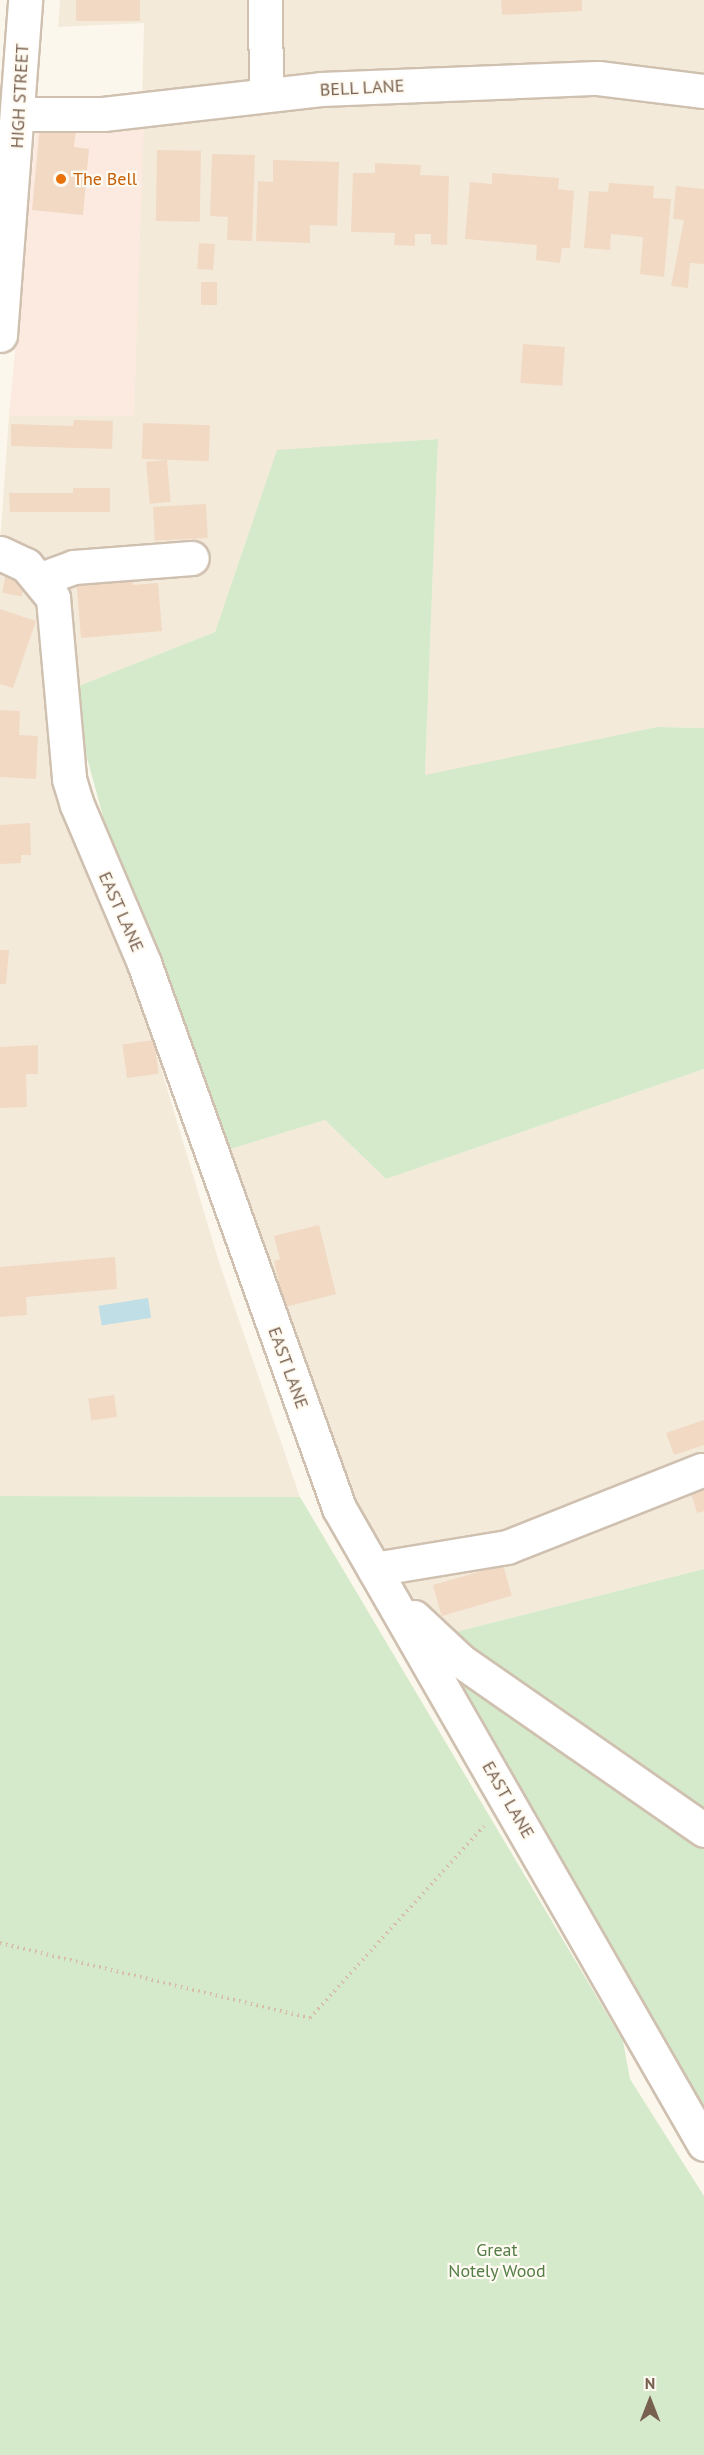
<!DOCTYPE html>
<style>
body{margin:0}
#map{position:relative;width:704px;height:2455px;overflow:hidden;background:#fcf7ec;font-family:"PT Sans",sans-serif}
div>[style]{position:absolute}
.residential>*{inset:0;background:#f4eada}
.commercial>*{inset:0;background:#fceae0}
.green>*{inset:0;background:#d5eaca}
.water>*{inset:0;background:#c0dee6;transform-origin:0 0}
.building>*{inset:0;background:#f1d9c4;transform-origin:0 0}
.path>*{height:4px;margin-top:-2px;transform-origin:0;background:repeating-linear-gradient(90deg,#d7bca6 0 1.5px,transparent 0 6px)}
.roads{filter:drop-shadow(2px 0 #cfc0b0) drop-shadow(-2px 0 #cfc0b0) drop-shadow(0 2px #cfc0b0) drop-shadow(0 -2px #cfc0b0)}
.minor>*{height:33px;margin:-16.5px;padding:0 16.5px;transform-origin:16.5px;border-radius:16.5px;background:#fff}
.dots>*{width:16px;height:16px;translate:-50% -50%;box-sizing:border-box;border:3px solid #fffbf3;border-radius:50%}
span{translate:-50% -50%;white-space:nowrap;text-align:center;line-height:1.15;-webkit-text-stroke:4.5px #fffbf3;paint-order:stroke}
.street-label{font-size:18px;color:#78604e}
.food-label{font-size:18px;color:#c56008}
.left{translate:0 -50%;text-align:left}
.park-label{font-size:18px;color:#537d46}
.north{position:absolute;left:620px;top:2371px;width:60px;height:60px;-webkit-text-stroke:4px #fffbf3;paint-order:stroke;rotate:0deg;font-size:16px;font-weight:700;line-height:24px;text-align:center;color:#78604e}
.north::after{content:'';display:block;margin:auto;width:21px;height:27px;background:#78604e;clip-path:polygon(50% 0,100% 100%,50% 72%,0 100%)}
</style>
<div id="map">
<div class="residential">
<div style="clip-path:polygon(60px 0,704px 0,704px 728px,657px 727px,425px 776px,438px 439px,277px 451px,215px 632px,76px 687px,84px 857px,146px 1018px,219px 1262px,300px 1497px,0 1496px,0 543px,9px 416px,134px 416px,144px 23px,58px 27px)"></div>
<div style="clip-path:polygon(704px 1069px,704px 1569px,424px 1640px,361px 1529px,221px 1152px,325px 1120px,386px 1179px)"></div>
</div>
<div class="commercial">
<div style="clip-path:polygon(37px 117px,144px 121px,134px 416px,9px 416px)"></div>
</div>
<div class="green">
<div style="clip-path:polygon(438px 439px,425px 775px,657px 727px,704px 728px,704px 1069px,386px 1179px,325px 1120px,221px 1152px,104px 820px,83px 743px,76px 687px,215px 632px,277px 450px)"></div>
<div style="clip-path:polygon(0 1496px,300px 1497px,623px 2041px,630px 2079px,704px 2196px,704px 2455px,0 2455px)"></div>
<div style="clip-path:polygon(704px 1569px,704px 2129px,424px 1640px)"></div>
</div>
<div class="water">
<div style="left:148px;top:1298px;width:20px;height:50px;rotate:81deg"></div>
</div>
<div class="building">
<div style="left:76px;top:0;width:64px;height:21px"></div>
<div style="clip-path:polygon(501px 0,582px 0,582px 11px,502px 15px)"></div>
<div style="clip-path:polygon(40px 125px,76px 128px,74px 147px,89px 149px,83px 215px,32px 210px)"></div>
<div style="left:157px;top:150px;width:44px;height:71px;rotate:1deg"></div>
<div style="clip-path:polygon(212px 154px,255px 155px,252px 241px,227px 240px,228px 217px,210px 216px)"></div>
<div style="clip-path:polygon(273px 160px,339px 162px,337px 226px,310px 225px,310px 243px,256px 241px,258px 181px,273px 182px)"></div>
<div style="clip-path:polygon(375px 163px,421px 165px,420px 175px,449px 176px,447px 245px,431px 244px,431px 234px,415px 234px,415px 246px,394px 245px,395px 233px,351px 232px,353px 173px,375px 173px)"></div>
<div style="clip-path:polygon(492px 173px,559px 178px,558px 189px,574px 191px,570px 248px,562px 248px,560px 263px,536px 260px,537px 245px,465px 239px,470px 182px,492px 184px)"></div>
<div style="clip-path:polygon(609px 183px,654px 186px,653px 198px,671px 199px,664px 277px,640px 274px,643px 237px,611px 234px,610px 250px,584px 248px,589px 191px,608px 192px)"></div>
<div style="clip-path:polygon(676px 186px,704px 189px,704px 264px,690px 263px,688px 288px,671px 286px,684px 220px,673px 219px)"></div>
<div style="left:199px;top:243px;width:16px;height:26px;rotate:4deg"></div>
<div style="left:201px;top:282px;width:16px;height:23px"></div>
<div style="left:523px;top:344px;width:42px;height:39px;rotate:4deg"></div>
<div style="clip-path:polygon(74px 420px,113px 421px,112px 449px,11px 446px,11px 424px,73px 426px)"></div>
<div style="left:143px;top:423px;width:67px;height:36px;rotate:2deg"></div>
<div style="left:167px;top:460px;width:42px;height:21px;rotate:85deg"></div>
<div style="clip-path:polygon(73px 488px,110px 488px,110px 512px,10px 512px,9px 493px,73px 493px)"></div>
<div style="left:206px;top:504px;width:34px;height:53px;rotate:87deg"></div>
<div style="clip-path:polygon(132px 572px,133px 585px,158px 583px,162px 631px,81px 638px,76px 577px)"></div>
<div style="left:6px;top:573px;width:20px;height:20px;rotate:11deg"></div>
<div style="clip-path:polygon(0 609px,36px 621px,13px 688px,0 684px)"></div>
<div style="clip-path:polygon(0 710px,20px 711px,19px 735px,38px 736px,36px 779px,0 777px)"></div>
<div style="clip-path:polygon(30px 823px,31px 855px,21px 855px,21px 863px,0 864px,0 825px)"></div>
<div style="clip-path:polygon(0 950px,9px 950px,6px 984px,0 984px)"></div>
<div style="left:154px;top:1040px;width:34px;height:32px;rotate:82deg"></div>
<div style="clip-path:polygon(38px 1045px,38px 1074px,26px 1074px,27px 1107px,0 1108px,0 1047px)"></div>
<div style="clip-path:polygon(319px 1225px,336px 1294px,285px 1307px,274px 1261px,280px 1259px,274px 1236px)"></div>
<div style="clip-path:polygon(115px 1257px,117px 1289px,26px 1297px,27px 1315px,0 1317px,0 1267px)"></div>
<div style="left:114px;top:1395px;width:22px;height:26px;rotate:82deg"></div>
<div style="clip-path:polygon(704px 1420px,704px 1445px,674px 1455px,666px 1433px)"></div>
<div style="clip-path:polygon(704px 1489px,704px 1511px,697px 1513px,691px 1493px)"></div>
<div style="left:503px;top:1565px;width:32px;height:73px;rotate:74deg"></div>
</div>
<div class="path">
<div style="left:0;top:1943px;width:319px;rotate:13.6deg"></div>
<div style="left:310px;top:2018px;width:259px;rotate:-47.8deg"></div>
</div>
<div class="roads">
<div class="minor">
<div style="left:265px;top:0;width:94px;rotate:89.4deg"></div>
<div style="left:20px;top:114px;width:83px"></div>
<div style="left:103px;top:114px;width:219px;rotate:-6.5deg"></div>
<div style="left:321px;top:89px;width:277px;rotate:-2.3deg"></div>
<div style="left:598px;top:78px;width:107px;rotate:7deg"></div>
<div style="left:0;top:335px;width:336px;rotate:-85.7deg"></div>
<div style="left:0;top:553px;width:29px;rotate:25deg"></div>
<div style="left:26px;top:565px;width:43px;rotate:50.7deg"></div>
<div style="left:53px;top:598px;width:182px;rotate:84.9deg"></div>
<div style="left:69px;top:779px;width:27px;rotate:73deg"></div>
<div style="left:77px;top:805px;width:172px;rotate:67deg"></div>
<div style="left:144px;top:963px;width:579px;rotate:70.31deg"></div>
<div style="left:339px;top:1508px;width:733px;rotate:60.15deg"></div>
<div style="left:41px;top:579px;width:35px;rotate:-20deg"></div>
<div style="left:74px;top:567px;width:118px;rotate:-4.4deg"></div>
<div style="left:374px;top:1569px;width:135px;rotate:-9.4deg"></div>
<div style="left:507px;top:1547px;width:209px;rotate:-21.6deg"></div>
<div style="left:414px;top:1617px;width:64px;rotate:43.1deg"></div>
<div style="left:461px;top:1661px;width:296px;rotate:34.8deg"></div>
</div>
</div>
<div class="dots">
<div style="left:61px;top:179px;background:#e8710a"></div>
</div>
<div class="street-label">
<span style="left:362px;top:88px;rotate:-3deg">BELL LANE</span>
<span style="left:20px;top:96px;rotate:-87deg">HIGH STREET</span>
<span style="left:121px;top:912px;rotate:66deg">EAST LANE</span>
<span style="left:288px;top:1368px;rotate:70deg">EAST LANE</span>
<span style="left:508px;top:1800px;rotate:60deg">EAST LANE</span>
</div>
<div class="food-label">
<span class="left" style="left:73px;top:179px">The Bell</span>
</div>
<div class="park-label">
<span style="left:497px;top:2261px">Great<br>Notely Wood</span>
</div>
<div class="north">N</div>
</div>
